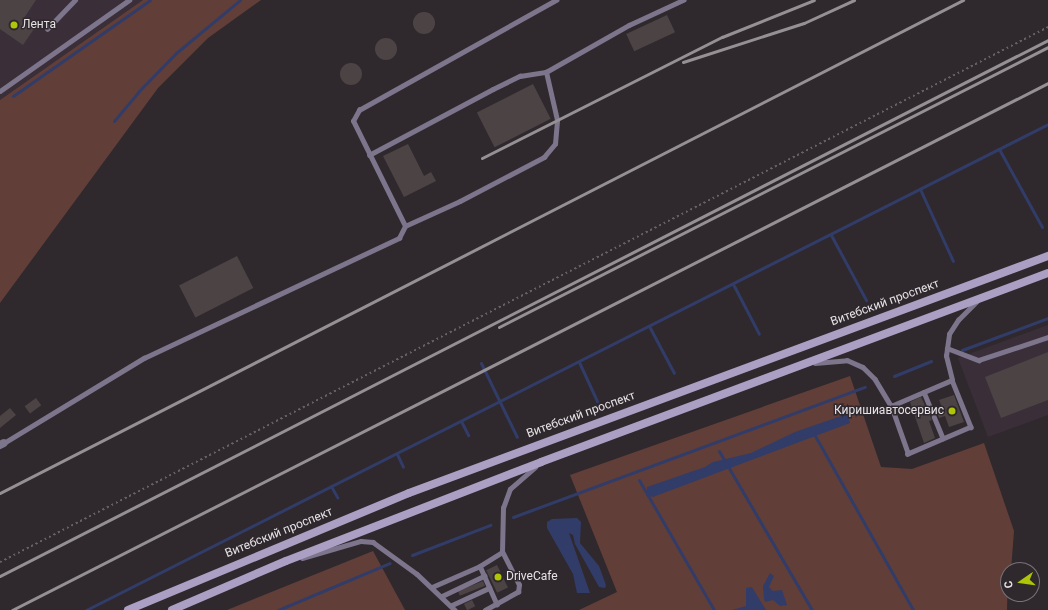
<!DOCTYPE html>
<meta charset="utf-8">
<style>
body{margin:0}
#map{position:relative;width:1048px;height:610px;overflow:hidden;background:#2f292e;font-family:Roboto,sans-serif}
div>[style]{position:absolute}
.built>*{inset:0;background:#3a2f39}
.green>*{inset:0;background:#623e39}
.water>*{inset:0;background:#313c68}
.stream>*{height:3px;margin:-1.5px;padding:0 1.5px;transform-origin:1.5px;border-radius:1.5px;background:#313c68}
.building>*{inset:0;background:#4c4345;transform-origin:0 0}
.round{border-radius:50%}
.path>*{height:2px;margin-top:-1px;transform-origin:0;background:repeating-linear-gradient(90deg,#666165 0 2px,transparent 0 5px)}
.service>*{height:4.5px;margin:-2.25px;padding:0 2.25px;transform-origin:2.25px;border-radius:2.25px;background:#7d758c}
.minor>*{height:8px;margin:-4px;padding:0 4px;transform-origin:4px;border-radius:4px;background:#7d758c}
.secondary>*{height:8px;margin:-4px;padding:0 4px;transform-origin:4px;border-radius:4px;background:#ab9fc3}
.rail>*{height:3px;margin:-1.5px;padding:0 1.5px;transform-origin:1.5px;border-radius:1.5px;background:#959094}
.dots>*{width:11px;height:11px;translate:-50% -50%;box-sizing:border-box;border:2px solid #2f292e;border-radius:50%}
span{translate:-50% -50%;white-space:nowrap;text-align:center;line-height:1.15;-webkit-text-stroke:3px #2f292e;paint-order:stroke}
.poi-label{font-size:12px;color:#e6e2e6}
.left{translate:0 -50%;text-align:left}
.right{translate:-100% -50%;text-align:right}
.street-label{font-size:12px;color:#e6e2e6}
.north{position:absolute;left:1000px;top:562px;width:40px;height:40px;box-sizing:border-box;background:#2f292e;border:1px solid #787378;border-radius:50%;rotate:257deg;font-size:11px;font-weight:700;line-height:16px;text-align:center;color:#e6e2e6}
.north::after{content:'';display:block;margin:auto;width:14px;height:18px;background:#aec508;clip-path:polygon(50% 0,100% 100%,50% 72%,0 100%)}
</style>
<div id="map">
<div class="built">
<div style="clip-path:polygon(0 0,143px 0,0 100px)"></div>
<div style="clip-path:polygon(1048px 325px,1048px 415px,988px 437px,958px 358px)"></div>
</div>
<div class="green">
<div style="clip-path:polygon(143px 0,261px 0,208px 38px,158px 88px,0 303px,0 100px)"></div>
<div style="clip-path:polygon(850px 376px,881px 467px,912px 469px,984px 443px,1014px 531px,1011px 570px,1008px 570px,1007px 610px,579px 610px,617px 592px,570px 475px)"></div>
<div style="clip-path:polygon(373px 551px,405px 610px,227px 610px)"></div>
</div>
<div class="water">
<div style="clip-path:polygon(844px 415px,848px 416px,850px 423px,653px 497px,647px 495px,647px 487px,705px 467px,713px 462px,751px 453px,795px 432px)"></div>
<div style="clip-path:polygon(577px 518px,581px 522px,580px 543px,599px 566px,606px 585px,605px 588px,599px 587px,575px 544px,573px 535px,569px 533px,590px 593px,577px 593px,573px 574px,547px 528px,547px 522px,552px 519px)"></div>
<div style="clip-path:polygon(770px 573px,774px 576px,769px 587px,773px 591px,782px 590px,787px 605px,780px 606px,773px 600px,765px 602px,764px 599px,763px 586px)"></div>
<div style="clip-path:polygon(752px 587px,766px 610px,732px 610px,746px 606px,746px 588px)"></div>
</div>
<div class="stream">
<div style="left:13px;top:96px;width:167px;rotate:-35deg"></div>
<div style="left:114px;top:121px;width:38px;rotate:-50deg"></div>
<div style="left:138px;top:92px;width:54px;rotate:-45.7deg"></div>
<div style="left:176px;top:53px;width:83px;rotate:-39.6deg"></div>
<div style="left:999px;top:149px;width:89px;rotate:61.1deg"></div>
<div style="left:920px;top:189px;width:79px;rotate:65.4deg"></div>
<div style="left:831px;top:235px;width:74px;rotate:61.7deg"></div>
<div style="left:733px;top:284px;width:56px;rotate:62.5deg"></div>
<div style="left:649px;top:326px;width:53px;rotate:62deg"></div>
<div style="left:962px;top:350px;width:92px;rotate:-20.4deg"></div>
<div style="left:579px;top:362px;width:43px;rotate:65.2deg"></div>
<div style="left:481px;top:363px;width:82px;rotate:64.1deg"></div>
<div style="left:894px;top:376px;width:40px;rotate:-22deg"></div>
<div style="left:461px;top:421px;width:16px;rotate:63deg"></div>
<div style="left:814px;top:434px;width:202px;rotate:60.6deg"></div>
<div style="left:719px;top:451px;width:184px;rotate:59.7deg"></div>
<div style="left:397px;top:454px;width:14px;rotate:65deg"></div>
<div style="left:639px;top:480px;width:150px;rotate:60deg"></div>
<div style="left:331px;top:486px;width:13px;rotate:61deg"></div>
<div style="left:513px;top:517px;width:375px;rotate:-20.3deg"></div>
<div style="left:412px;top:555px;width:84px;rotate:-21deg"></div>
<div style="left:86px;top:610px;width:1078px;rotate:-26.8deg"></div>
<div style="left:278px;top:610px;width:121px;rotate:-22.8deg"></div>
</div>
<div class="building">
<div style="clip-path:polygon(0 0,36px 0,22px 21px,34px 29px,23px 45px,0 29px)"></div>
<div class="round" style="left:413px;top:12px;width:22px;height:22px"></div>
<div style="left:667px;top:15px;width:19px;height:45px;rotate:65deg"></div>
<div class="round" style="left:375px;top:38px;width:22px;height:22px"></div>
<div class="round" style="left:340px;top:63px;width:22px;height:22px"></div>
<div style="left:533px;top:84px;width:39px;height:63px;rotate:63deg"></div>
<div style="clip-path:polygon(408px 144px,424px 176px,431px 172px,436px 181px,404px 197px,383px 156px)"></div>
<div style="left:237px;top:256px;width:36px;height:65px;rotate:63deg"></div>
<div style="clip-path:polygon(1048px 352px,1048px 400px,1001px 418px,985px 377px)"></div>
<div style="clip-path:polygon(954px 395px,964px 422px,949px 427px,945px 416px,939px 418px,935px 409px,942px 407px,939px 400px)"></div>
<div style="clip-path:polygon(921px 397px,932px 420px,929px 421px,935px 438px,924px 443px,910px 402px)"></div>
<div style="left:36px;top:398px;width:9px;height:14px;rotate:54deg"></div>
<div style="clip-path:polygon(10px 408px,16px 415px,0 428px,0 416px)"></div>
<div style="left:497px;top:565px;width:25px;height:12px;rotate:64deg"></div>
<div style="left:483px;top:581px;width:5px;height:27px;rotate:68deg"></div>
<div style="left:472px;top:600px;width:7px;height:9px;rotate:63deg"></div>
</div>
<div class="path">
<div style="left:0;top:562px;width:1177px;rotate:-27.04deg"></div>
</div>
<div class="service">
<div style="left:47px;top:29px;width:40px;rotate:-46deg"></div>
<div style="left:0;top:91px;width:158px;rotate:-35.2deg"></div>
<div style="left:369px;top:155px;width:140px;rotate:-28deg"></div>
<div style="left:493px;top:89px;width:30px;rotate:-26deg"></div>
<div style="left:520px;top:76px;width:26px;rotate:-9deg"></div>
<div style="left:405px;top:226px;width:60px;rotate:-24.4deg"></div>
<div style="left:460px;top:201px;width:95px;rotate:-27.6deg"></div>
<div style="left:544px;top:157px;width:17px;rotate:-50deg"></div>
<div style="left:555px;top:144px;width:24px;rotate:-85deg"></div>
<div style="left:557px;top:120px;width:49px;rotate:-102.9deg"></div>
<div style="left:546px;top:72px;width:95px;rotate:-29.5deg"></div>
<div style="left:629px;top:25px;width:60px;rotate:-24.8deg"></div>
<div style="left:947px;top:348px;width:34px;rotate:21deg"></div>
<div style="left:979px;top:360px;width:73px;rotate:-18.4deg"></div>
<div style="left:815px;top:363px;width:32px;rotate:-5deg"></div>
<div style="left:847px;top:360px;width:17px;rotate:24deg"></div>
<div style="left:863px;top:367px;width:17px;rotate:45deg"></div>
<div style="left:875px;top:379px;width:31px;rotate:59deg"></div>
<div style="left:952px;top:380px;width:51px;rotate:68deg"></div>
<div style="left:971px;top:427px;width:69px;rotate:156.8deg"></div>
<div style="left:908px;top:454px;width:51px;rotate:-109.5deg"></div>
<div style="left:891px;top:406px;width:66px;rotate:-23.1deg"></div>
<div style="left:952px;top:380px;width:25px;rotate:-104deg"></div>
<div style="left:946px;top:356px;width:22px;rotate:-82deg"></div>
<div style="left:949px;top:334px;width:17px;rotate:-57deg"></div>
<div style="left:958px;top:320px;width:27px;rotate:-45deg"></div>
<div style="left:924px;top:392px;width:50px;rotate:67.6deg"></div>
<div style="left:4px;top:443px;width:164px;rotate:-31.3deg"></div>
<div style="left:144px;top:358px;width:282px;rotate:-25.2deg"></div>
<div style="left:399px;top:238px;width:13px;rotate:-63deg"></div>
<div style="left:405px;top:226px;width:117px;rotate:-116.3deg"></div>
<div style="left:353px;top:121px;width:13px;rotate:-61deg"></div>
<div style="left:359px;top:110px;width:226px;rotate:-29.2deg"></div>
<div style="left:302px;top:558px;width:61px;rotate:-16.1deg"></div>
<div style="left:361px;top:541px;width:12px;rotate:5deg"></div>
<div style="left:373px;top:542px;width:54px;rotate:36deg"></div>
<div style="left:417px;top:574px;width:52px;rotate:43.5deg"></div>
<div style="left:480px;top:566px;width:42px;rotate:65.9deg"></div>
<div style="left:432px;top:587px;width:52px;rotate:-23.6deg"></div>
<div style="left:480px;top:566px;width:26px;rotate:-32deg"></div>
<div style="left:442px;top:596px;width:47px;rotate:-25.5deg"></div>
<div style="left:452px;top:605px;width:41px;rotate:-24.7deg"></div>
<div style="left:485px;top:610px;width:38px;rotate:-29deg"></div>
<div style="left:518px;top:592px;width:7px;rotate:-82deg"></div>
<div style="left:519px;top:585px;width:37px;rotate:-117deg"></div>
<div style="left:502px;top:552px;width:44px;rotate:-88.7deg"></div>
<div style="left:503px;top:508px;width:20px;rotate:-70deg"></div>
<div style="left:510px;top:489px;width:33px;rotate:-41deg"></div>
</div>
<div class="minor">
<div style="left:0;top:445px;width:4px;rotate:-27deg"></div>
</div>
<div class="secondary">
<div style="left:128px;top:610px;width:304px;rotate:-22.6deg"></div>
<div style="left:409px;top:493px;width:682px;rotate:-20.35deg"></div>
<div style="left:172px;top:610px;width:124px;rotate:-23.3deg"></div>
<div style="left:286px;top:561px;width:274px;rotate:-21.2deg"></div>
<div style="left:541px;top:462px;width:541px;rotate:-20.44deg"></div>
</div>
<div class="rail">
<div style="left:683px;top:62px;width:127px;rotate:-17.9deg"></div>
<div style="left:804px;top:23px;width:55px;rotate:-24.7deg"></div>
<div style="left:482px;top:158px;width:269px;rotate:-26.8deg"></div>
<div style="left:722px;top:37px;width:99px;rotate:-21.9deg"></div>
<div style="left:499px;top:327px;width:616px;rotate:-27.02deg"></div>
<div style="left:0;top:493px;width:1082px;rotate:-27.11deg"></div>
<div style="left:0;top:576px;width:1177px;rotate:-27.09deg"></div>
<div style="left:12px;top:610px;width:1162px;rotate:-26.96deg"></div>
</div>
<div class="dots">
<div style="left:14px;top:25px;background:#aec508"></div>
<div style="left:952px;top:411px;background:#aec508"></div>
<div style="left:498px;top:577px;background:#aec508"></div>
</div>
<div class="poi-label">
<span class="left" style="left:22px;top:25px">Лента</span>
<span class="right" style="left:944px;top:411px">Киришиавтосервис</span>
<span class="left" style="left:506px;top:577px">DriveCafe</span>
</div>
<div class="street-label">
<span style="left:885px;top:303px;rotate:-20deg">Витебский проспект</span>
<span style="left:581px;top:415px;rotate:-20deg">Витебский проспект</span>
<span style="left:279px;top:533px;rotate:-22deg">Витебский проспект</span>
</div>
<div class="north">С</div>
</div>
